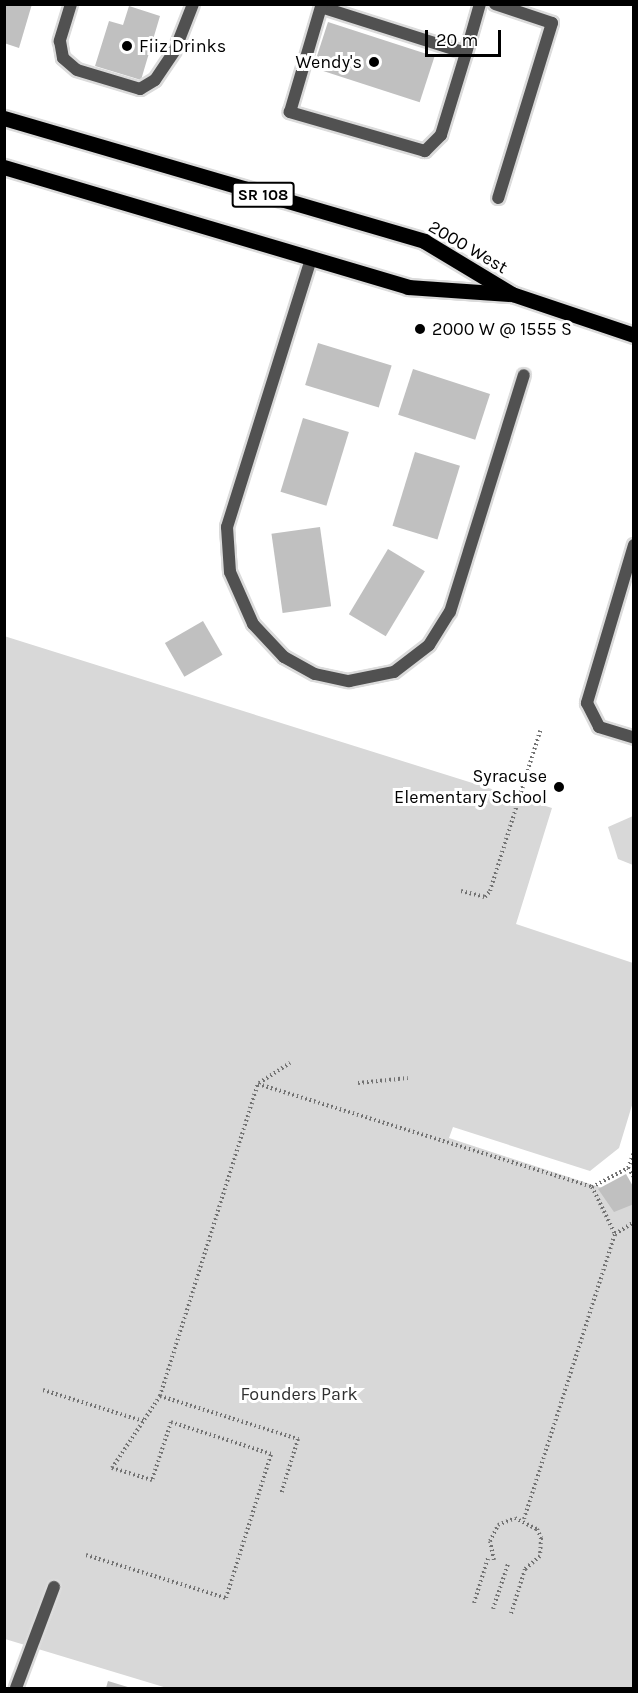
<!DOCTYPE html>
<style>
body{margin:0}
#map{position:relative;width:638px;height:1693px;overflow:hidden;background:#fff;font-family:Karla,sans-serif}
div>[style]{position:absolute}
.green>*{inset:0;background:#d8d8d8}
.building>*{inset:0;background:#c0c0c0;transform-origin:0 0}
.path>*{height:4px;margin-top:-2px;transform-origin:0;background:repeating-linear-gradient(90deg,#737373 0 1.5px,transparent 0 4.5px)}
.roads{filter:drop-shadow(2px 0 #dbdbdb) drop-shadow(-2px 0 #dbdbdb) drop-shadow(0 2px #dbdbdb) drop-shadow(0 -2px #dbdbdb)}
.lane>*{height:12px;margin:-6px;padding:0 6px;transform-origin:6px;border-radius:6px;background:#515151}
.street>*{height:12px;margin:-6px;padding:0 6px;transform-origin:6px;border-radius:6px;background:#515151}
.primary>*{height:15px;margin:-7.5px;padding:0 7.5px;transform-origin:7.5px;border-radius:7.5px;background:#000}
.dots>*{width:16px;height:16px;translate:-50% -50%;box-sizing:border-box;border:3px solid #fff;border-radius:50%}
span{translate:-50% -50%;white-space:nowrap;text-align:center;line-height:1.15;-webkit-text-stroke:6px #fff;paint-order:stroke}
.shield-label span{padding:2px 4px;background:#fff;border:2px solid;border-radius:4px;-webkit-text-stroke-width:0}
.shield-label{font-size:16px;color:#000;font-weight:700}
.poi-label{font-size:18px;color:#000}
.left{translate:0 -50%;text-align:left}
.right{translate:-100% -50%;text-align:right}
.street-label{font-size:18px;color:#000}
.park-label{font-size:18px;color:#2f2f2f}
.frame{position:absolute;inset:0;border:6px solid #000;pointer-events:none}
.scale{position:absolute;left:425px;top:30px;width:76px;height:27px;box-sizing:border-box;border:3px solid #000;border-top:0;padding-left:8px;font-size:18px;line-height:21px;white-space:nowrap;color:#000;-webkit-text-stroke:4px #fff;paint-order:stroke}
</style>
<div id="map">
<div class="green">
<div style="clip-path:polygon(4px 636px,552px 808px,516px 924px,633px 963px,633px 1102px,619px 1148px,590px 1171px,453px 1127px,449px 1138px,633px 1198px,633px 1688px,167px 1688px,5px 1639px)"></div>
<div style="clip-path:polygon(633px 816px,633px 865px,618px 859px,608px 827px)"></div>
</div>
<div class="building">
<div style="clip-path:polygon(4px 4px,32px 4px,19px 48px,4px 43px)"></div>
<div style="clip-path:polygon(129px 6px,160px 16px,141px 80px,95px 66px,109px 21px,123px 25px)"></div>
<div style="left:328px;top:22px;width:112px;height:48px;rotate:18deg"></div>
<div style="left:318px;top:343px;width:77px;height:44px;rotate:17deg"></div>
<div style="left:413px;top:369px;width:81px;height:48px;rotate:18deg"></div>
<div style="left:303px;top:418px;width:48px;height:77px;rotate:17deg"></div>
<div style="left:415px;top:452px;width:47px;height:77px;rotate:17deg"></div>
<div style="left:320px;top:527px;width:80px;height:49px;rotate:82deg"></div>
<div style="left:388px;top:549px;width:43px;height:76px;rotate:31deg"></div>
<div style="left:203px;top:621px;width:39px;height:44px;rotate:60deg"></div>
<div style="clip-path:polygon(626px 1174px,634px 1188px,634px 1204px,614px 1212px,598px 1189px)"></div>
<div style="clip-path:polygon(108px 1681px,131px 1688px,106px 1688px)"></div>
</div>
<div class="path">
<div style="left:461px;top:891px;width:25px;rotate:14deg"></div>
<div style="left:485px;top:897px;width:8px;rotate:-50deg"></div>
<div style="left:490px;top:891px;width:168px;rotate:-72.6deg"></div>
<div style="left:259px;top:1083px;width:37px;rotate:-33deg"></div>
<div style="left:358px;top:1083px;width:50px;rotate:-5.7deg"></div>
<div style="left:628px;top:1168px;width:17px;rotate:-69deg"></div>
<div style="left:592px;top:1187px;width:41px;rotate:-27.8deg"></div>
<div style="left:628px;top:1168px;width:11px;rotate:56deg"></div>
<div style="left:43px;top:1390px;width:105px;rotate:17.2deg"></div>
<div style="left:160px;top:1396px;width:145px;rotate:17.3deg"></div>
<div style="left:298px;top:1439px;width:58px;rotate:107.2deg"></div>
<div style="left:524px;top:1519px;width:299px;rotate:-72.3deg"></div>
<div style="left:615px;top:1234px;width:22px;rotate:-32deg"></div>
<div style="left:86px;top:1555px;width:146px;rotate:17.1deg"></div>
<div style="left:226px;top:1598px;width:151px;rotate:-72.6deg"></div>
<div style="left:271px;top:1454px;width:105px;rotate:-162.3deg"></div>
<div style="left:171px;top:1422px;width:61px;rotate:108.1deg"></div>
<div style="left:152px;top:1480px;width:42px;rotate:-163.3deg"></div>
<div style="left:112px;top:1468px;width:87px;rotate:-56.3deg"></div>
<div style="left:160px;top:1396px;width:327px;rotate:-72.6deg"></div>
<div style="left:258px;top:1084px;width:350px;rotate:17.1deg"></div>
<div style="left:592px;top:1187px;width:52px;rotate:63.9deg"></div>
<div style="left:494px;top:1560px;width:19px;rotate:-102deg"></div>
<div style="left:490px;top:1541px;width:18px;rotate:-63deg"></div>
<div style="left:498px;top:1525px;width:18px;rotate:-22deg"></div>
<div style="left:515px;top:1518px;width:25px;rotate:27deg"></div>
<div style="left:537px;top:1529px;width:10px;rotate:66deg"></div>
<div style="left:541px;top:1538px;width:18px;rotate:93deg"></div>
<div style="left:540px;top:1556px;width:20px;rotate:139deg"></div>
<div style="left:525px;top:1569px;width:47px;rotate:107.3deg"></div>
<div style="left:474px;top:1603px;width:47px;rotate:-72.7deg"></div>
<div style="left:493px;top:1609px;width:47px;rotate:-71.6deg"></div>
</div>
<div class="roads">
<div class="lane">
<div style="left:71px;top:4px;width:39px;rotate:107deg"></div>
<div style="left:60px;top:41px;width:17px;rotate:80deg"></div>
<div style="left:63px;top:58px;width:18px;rotate:41deg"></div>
<div style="left:77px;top:70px;width:66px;rotate:16.8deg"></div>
<div style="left:140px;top:89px;width:17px;rotate:-31deg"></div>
<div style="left:155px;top:80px;width:36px;rotate:-56deg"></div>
<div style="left:175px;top:50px;width:49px;rotate:-68.6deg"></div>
<div style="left:495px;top:4px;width:60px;rotate:18.4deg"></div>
<div style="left:552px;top:23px;width:183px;rotate:107.1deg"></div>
<div style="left:321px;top:7px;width:152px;rotate:17.6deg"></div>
<div style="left:466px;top:53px;width:86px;rotate:107deg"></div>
<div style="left:441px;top:135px;width:23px;rotate:135deg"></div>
<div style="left:425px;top:151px;width:141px;rotate:-163.9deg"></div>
<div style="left:290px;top:112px;width:109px;rotate:-73.6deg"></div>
<div style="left:321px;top:7px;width:3px;rotate:-72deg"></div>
<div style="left:466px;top:53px;width:51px;rotate:-74.1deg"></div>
<div style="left:311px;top:259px;width:281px;rotate:107.4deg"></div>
<div style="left:227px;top:527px;width:45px;rotate:86.2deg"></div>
<div style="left:230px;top:572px;width:57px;rotate:66.1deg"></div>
<div style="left:253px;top:624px;width:45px;rotate:46.8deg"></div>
<div style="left:284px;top:657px;width:35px;rotate:29deg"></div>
<div style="left:315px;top:674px;width:35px;rotate:12deg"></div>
<div style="left:349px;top:681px;width:46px;rotate:-11.3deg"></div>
<div style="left:394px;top:672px;width:44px;rotate:-37.6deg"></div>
<div style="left:429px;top:645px;width:39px;rotate:-58deg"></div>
<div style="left:450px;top:612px;width:248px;rotate:-72.7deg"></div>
<div style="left:634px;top:545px;width:165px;rotate:106.6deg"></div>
<div style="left:587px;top:703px;width:27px;rotate:63deg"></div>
<div style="left:599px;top:727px;width:37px;rotate:17deg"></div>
</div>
<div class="street">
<div style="left:16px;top:1688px;width:108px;rotate:-69.4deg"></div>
</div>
<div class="primary">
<div style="left:4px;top:118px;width:438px;rotate:16.3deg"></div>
<div style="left:424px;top:241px;width:103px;rotate:31.1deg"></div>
<div style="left:512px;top:294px;width:129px;rotate:18.6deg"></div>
<div style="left:4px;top:167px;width:421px;rotate:16.5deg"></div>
<div style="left:408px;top:287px;width:101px;rotate:4deg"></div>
</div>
</div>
<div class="dots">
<div style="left:127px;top:46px;background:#000"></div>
<div style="left:374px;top:62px;background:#000"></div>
<div style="left:420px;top:329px;background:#000"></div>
<div style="left:559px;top:787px;background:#000"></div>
</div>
<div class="shield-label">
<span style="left:263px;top:195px">SR 108</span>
</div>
<div class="poi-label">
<span class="left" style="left:139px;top:46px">Fiiz Drinks</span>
<span class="right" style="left:362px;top:62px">Wendy's</span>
<span class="left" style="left:432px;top:329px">2000 W @ 1555 S</span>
<span class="right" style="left:547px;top:787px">Syracuse<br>Elementary School</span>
</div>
<div class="street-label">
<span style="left:468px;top:247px;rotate:30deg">2000 West</span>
</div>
<div class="park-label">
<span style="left:299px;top:1394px">Founders Park</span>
</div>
<div class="frame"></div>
<div class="scale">20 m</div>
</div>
